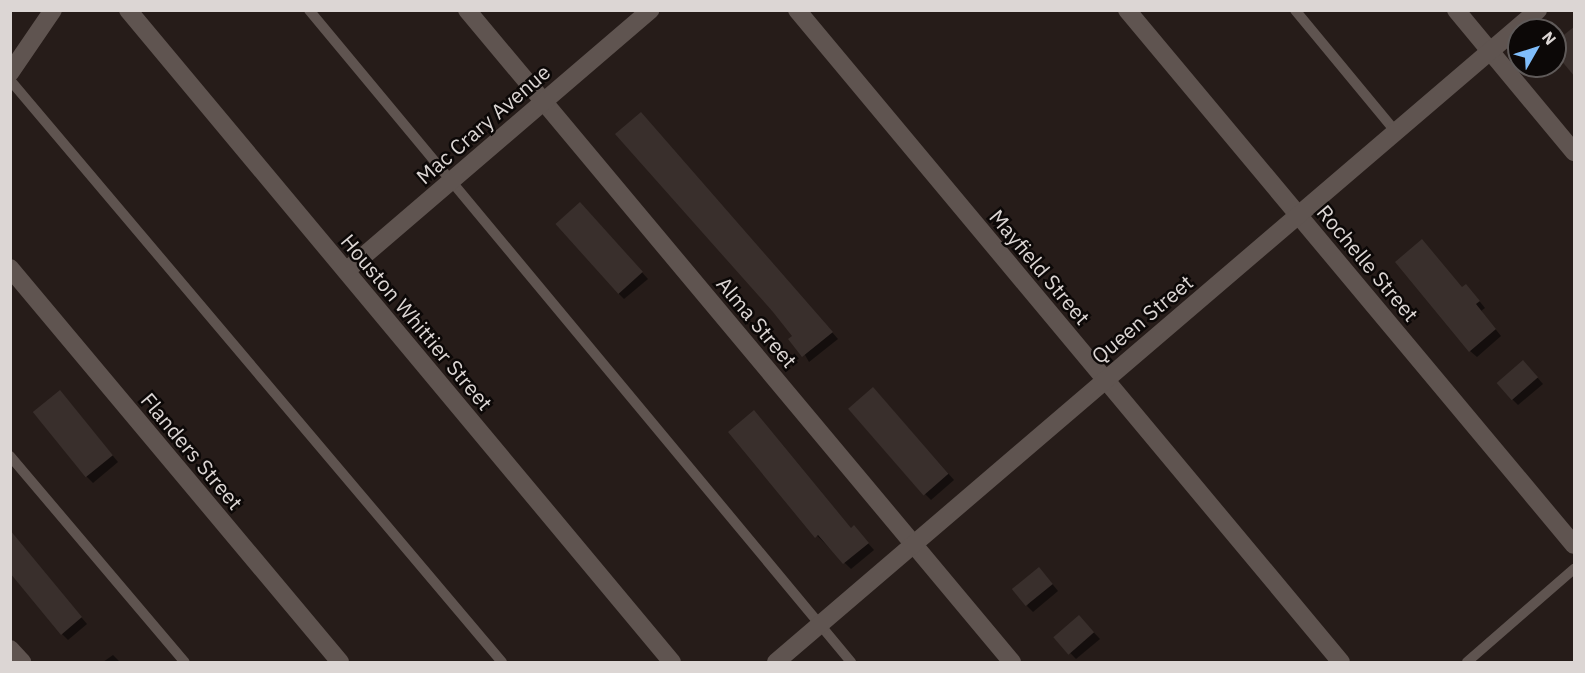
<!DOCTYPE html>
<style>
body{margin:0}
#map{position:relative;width:1585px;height:673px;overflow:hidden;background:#261c19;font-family:"IBM Plex Sans",sans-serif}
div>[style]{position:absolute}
.shadow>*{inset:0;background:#0007}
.building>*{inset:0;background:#392f2c;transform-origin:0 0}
.lane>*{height:10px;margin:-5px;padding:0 5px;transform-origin:5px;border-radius:5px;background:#5f5450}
.street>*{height:18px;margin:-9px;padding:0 9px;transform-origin:9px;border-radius:9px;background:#5f5450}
.secondary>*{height:18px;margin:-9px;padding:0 9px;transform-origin:9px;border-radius:9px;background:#5f5450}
span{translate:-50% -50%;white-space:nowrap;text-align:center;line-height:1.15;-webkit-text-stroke:5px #0c0807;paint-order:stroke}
.street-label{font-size:21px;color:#dcd6d4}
.frame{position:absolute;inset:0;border:12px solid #dcd6d4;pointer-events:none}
.north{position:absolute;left:1507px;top:18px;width:60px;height:60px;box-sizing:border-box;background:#0c0807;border:2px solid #5f5a59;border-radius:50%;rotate:51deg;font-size:16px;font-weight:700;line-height:24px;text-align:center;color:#dcd6d4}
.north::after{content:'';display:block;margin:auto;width:21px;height:27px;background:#7fbdfa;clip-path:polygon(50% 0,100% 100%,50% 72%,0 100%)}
</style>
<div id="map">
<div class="shadow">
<div style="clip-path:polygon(647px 120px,838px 339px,809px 362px,794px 336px)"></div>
<div style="clip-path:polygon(586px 210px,648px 279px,624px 299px,618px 293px)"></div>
<div style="clip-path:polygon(1463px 289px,1472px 292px,1485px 308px,1481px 311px,1501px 336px,1477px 357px,1470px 351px)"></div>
<div style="clip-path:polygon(1530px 369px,1543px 384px,1518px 405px,1512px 399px)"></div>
<div style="clip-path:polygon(879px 395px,954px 480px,931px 500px,925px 494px)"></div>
<div style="clip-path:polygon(66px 399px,118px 462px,93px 483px,87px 477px)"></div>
<div style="clip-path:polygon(801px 520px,860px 534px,874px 550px,851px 569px)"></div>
<div style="clip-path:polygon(10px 533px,87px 624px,68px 640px,62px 634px)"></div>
<div style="clip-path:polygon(1045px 575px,1058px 591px,1033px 612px,1027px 606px)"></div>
<div style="clip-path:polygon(1085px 623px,1100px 639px,1076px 659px,1055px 637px)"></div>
<div style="clip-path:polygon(113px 655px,120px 662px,103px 662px)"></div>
</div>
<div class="building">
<div style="clip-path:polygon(1575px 26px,1575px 77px,1555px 53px,1555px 42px)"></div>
<div style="clip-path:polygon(641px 112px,833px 332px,802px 357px,788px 339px,792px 336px,773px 312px,615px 134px)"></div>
<div style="left:580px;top:202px;width:94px;height:33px;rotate:48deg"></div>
<div style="clip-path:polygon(1422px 239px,1462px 287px,1466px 284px,1480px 301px,1476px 304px,1496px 329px,1469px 352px,1395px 262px)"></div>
<div style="left:1523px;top:360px;width:23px;height:35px;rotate:49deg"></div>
<div style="left:873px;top:387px;width:115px;height:33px;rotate:49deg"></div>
<div style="left:60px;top:390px;width:84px;height:35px;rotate:51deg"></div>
<div style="clip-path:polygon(754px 410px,851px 528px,854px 525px,869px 543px,843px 564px,818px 535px,815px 538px,728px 432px)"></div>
<div style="clip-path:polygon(10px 530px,82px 617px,61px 635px,10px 573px)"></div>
<div style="left:1039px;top:567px;width:22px;height:35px;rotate:51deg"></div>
<div style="left:1079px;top:615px;width:23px;height:34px;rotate:49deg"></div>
</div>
<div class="lane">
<div style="left:309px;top:10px;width:848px;rotate:50.26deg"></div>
<div style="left:1295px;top:10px;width:158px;rotate:50.4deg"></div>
<div style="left:10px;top:80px;width:762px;rotate:49.79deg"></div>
<div style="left:10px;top:456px;width:270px;rotate:49.7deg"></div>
<div style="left:1467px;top:662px;width:142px;rotate:-41deg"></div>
</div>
<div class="street">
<div style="left:467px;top:10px;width:850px;rotate:50.11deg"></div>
<div style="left:797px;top:10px;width:849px;rotate:50.16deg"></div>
<div style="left:1127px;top:10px;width:697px;rotate:50.12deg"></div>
<div style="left:1456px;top:10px;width:185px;rotate:50.3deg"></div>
<div style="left:10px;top:73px;width:76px;rotate:-55.7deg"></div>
<div style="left:10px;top:268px;width:514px;rotate:50.05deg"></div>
<div style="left:346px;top:271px;width:401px;rotate:-40.6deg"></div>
<div style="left:10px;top:649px;width:18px;rotate:47deg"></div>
<div style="left:776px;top:662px;width:1003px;rotate:-40.55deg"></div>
</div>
<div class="secondary">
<div style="left:128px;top:10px;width:849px;rotate:50.16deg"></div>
</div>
<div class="street-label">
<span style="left:483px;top:124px;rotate:-41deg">Mac Crary Avenue</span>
<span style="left:1368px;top:263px;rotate:50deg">Rochelle Street</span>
<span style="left:1040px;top:267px;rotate:50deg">Mayfield Street</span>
<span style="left:1142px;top:319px;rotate:-40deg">Queen Street</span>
<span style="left:417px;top:322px;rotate:50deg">Houston Whittier Street</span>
<span style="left:757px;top:322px;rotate:50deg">Alma Street</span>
<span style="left:192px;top:451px;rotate:50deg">Flanders Street</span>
</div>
<div class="frame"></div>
<div class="north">N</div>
</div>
